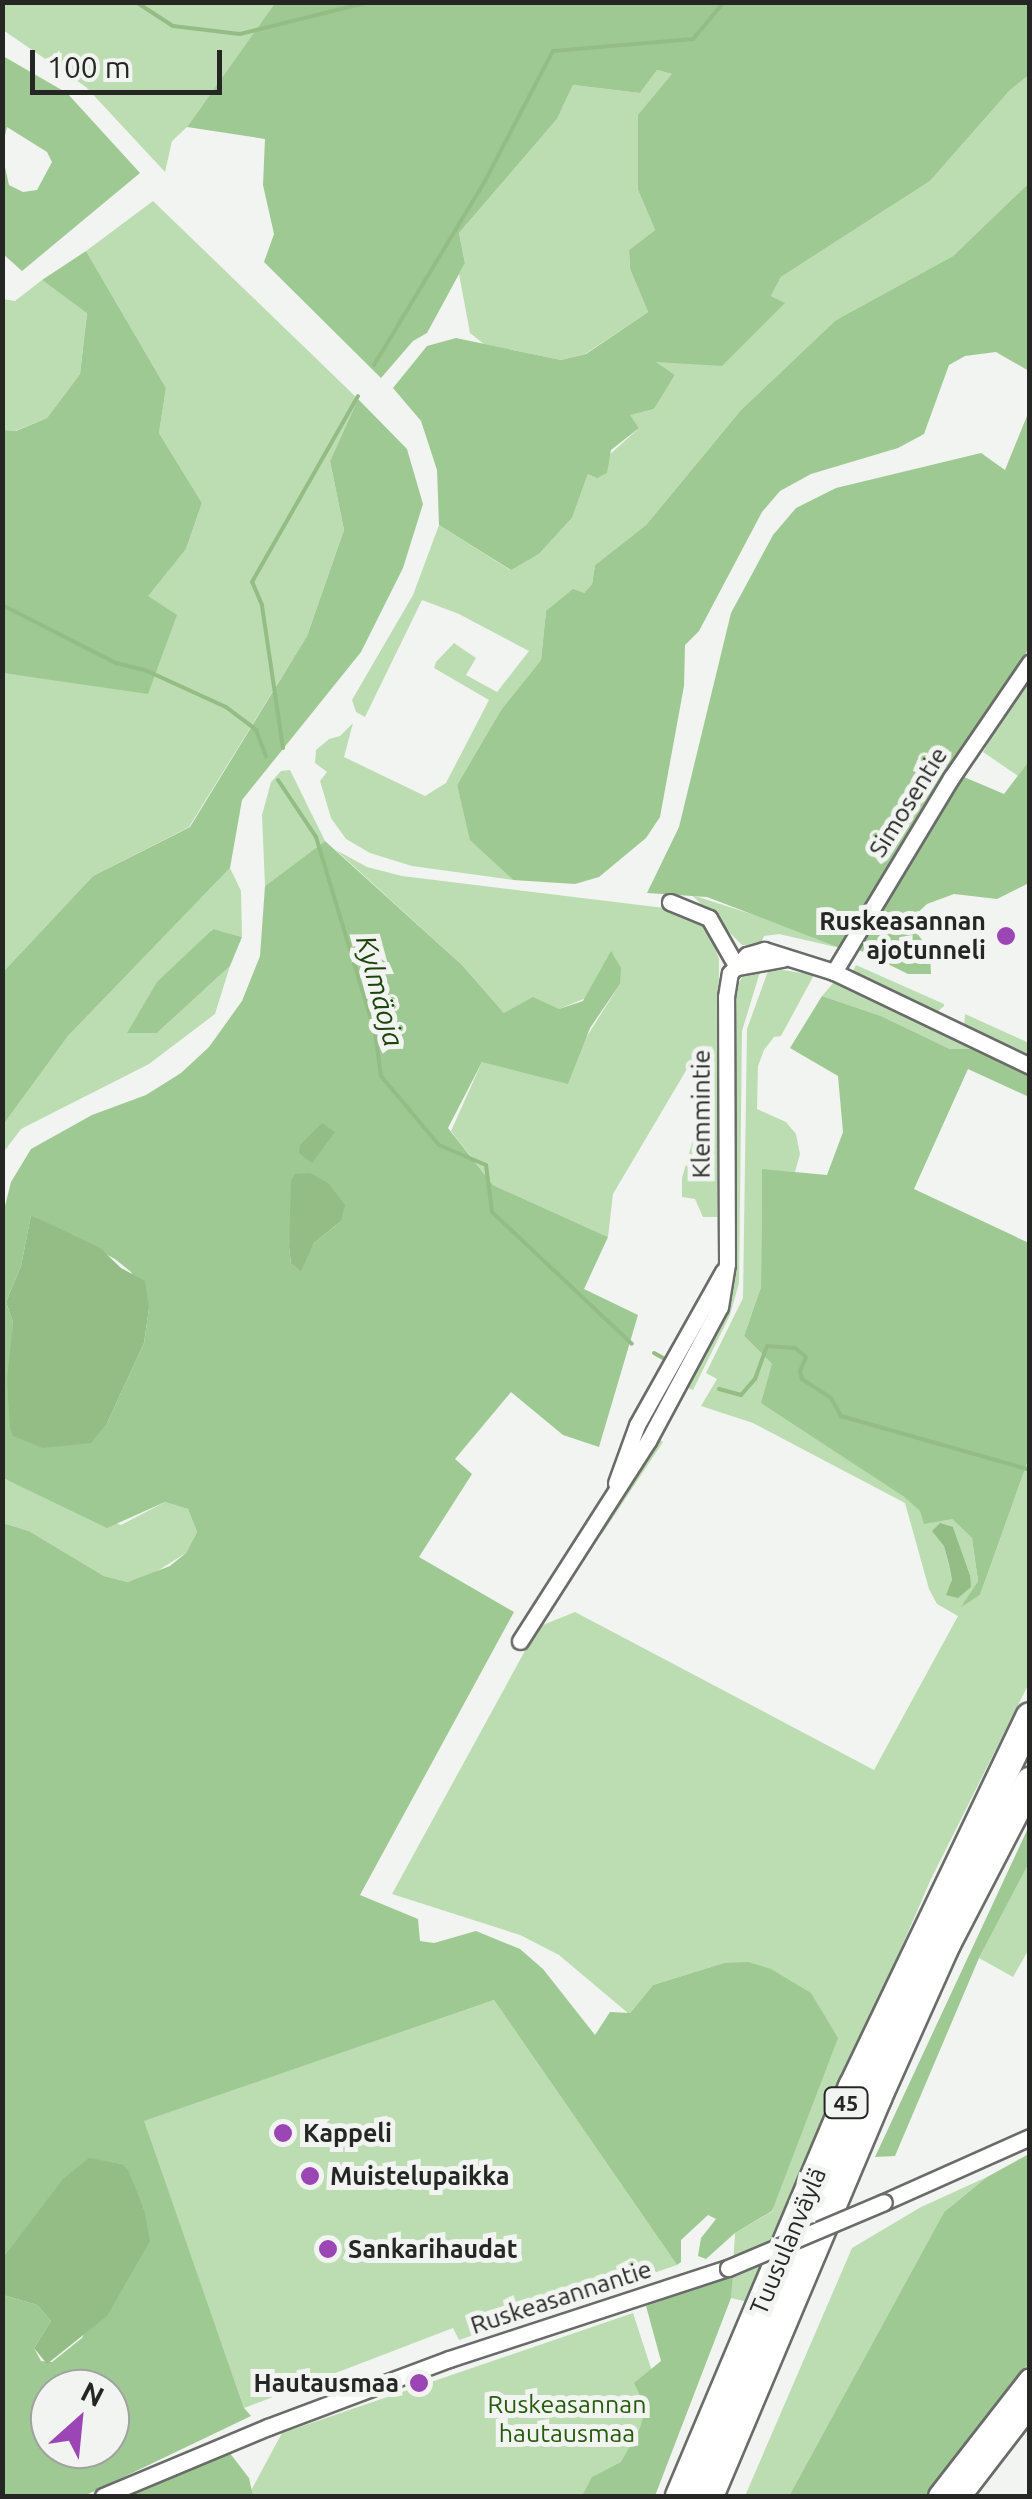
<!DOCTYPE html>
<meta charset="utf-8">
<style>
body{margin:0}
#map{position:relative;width:1032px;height:2499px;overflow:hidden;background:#f2f4f1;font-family:Ubuntu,sans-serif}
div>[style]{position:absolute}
.green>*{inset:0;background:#bcddb2}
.forest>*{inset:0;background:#9fc992}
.water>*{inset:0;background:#93bd85}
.stream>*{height:4px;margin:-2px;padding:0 2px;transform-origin:2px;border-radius:2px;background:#93bd85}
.roads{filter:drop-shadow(2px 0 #6a6c69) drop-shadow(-2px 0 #6a6c69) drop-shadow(0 2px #6a6c69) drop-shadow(0 -2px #6a6c69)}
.street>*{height:15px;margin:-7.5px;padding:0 7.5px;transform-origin:7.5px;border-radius:7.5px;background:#fff}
.secondary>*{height:20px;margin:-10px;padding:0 10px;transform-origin:10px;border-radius:10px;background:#fff}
.highway>*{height:28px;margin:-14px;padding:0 14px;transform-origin:14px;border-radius:14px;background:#fff}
.bridges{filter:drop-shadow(2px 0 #6a6c69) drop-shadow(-2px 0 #6a6c69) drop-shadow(0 2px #6a6c69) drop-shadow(0 -2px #6a6c69)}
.street-bridge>*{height:15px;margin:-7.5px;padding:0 7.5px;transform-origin:7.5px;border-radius:7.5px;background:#fff}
.dots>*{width:28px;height:28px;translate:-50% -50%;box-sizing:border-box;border:5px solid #f2f4f1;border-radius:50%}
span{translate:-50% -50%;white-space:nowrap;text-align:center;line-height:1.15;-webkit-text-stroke:10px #f2f4f1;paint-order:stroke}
.shield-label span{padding:2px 8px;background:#f2f4f1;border:2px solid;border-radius:8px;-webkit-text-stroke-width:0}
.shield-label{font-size:22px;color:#262725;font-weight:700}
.street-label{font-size:25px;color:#262725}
.poi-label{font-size:25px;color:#262725;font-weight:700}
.right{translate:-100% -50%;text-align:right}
.left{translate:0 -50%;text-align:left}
.park-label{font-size:25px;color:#265b0e}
.water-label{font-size:28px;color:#1d440b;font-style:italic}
.frame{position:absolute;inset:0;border:5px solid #262725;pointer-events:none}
.north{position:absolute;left:30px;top:2369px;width:100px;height:100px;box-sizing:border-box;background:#f2f4f1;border:2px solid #a0a29f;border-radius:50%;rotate:27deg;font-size:28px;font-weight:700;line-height:40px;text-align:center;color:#262725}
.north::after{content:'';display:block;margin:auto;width:35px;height:45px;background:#9b46b4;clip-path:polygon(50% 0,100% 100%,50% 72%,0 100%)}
.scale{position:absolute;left:30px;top:50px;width:192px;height:45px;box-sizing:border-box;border:5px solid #262725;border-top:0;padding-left:12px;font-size:30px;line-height:35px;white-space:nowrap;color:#262725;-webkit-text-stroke:8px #f2f4f1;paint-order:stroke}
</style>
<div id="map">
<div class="green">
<div style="clip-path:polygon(3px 3px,276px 3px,187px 127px,172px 141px,165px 172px,86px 87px,3px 30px)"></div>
<div style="clip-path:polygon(657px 70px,672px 74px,638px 190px,655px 230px,629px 250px,630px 269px,648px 312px,585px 354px,561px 360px,484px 344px,470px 333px,459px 274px,465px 263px,459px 233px,557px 119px,573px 85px,640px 93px)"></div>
<div style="clip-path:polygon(1029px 75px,1029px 183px,953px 256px,836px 320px,741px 410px,646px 525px,595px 565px,592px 584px,584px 593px,546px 611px,541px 660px,501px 710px,457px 785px,471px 840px,513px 880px,412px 866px,370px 853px,346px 839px,331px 818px,320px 781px,327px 772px,315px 763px,316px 750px,329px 739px,340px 736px,353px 723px,344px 757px,425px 796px,446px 783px,489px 700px,434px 668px,436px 662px,454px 643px,476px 658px,466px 675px,497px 692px,529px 651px,459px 614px,422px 600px,365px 717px,356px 712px,352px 700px,413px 595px,439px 525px,510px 570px,539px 554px,572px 518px,588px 474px,639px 428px,629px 415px,654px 409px,675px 375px,654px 361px,784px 303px,771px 296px,781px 277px,930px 181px,1010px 90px)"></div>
<div style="clip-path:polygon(153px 201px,358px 399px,330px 461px,344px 530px,307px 636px,189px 827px,93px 876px,3px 972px,3px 673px,44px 678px,147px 596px,186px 549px,202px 503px,159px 433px,166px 388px,86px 251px)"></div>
<div style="clip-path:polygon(42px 280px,87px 312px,80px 374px,47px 418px,15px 431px,3px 430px,3px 299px,15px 301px)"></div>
<div style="clip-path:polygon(1029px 670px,1029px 761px,1018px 776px,983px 752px)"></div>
<div style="clip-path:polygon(290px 770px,325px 841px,265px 886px,262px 815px,271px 782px,281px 771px)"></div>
<div style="clip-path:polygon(336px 850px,367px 867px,402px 876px,681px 910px,706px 923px,719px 959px,717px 1217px,703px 1217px,695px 1199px,682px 1197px,682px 1178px,704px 1101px,700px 1047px,613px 1194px,608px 1237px,493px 1185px,451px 1131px,482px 1062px,582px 1044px,620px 984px,559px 1009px,504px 1013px,462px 965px)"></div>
<div style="clip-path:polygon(230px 868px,241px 891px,242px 937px,212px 929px,157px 1033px,230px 966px,215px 1014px,149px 1064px,21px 1129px,3px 1153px,3px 1125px,68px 1036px)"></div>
<div style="clip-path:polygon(692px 895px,801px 930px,840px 948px,779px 934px,764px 936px,760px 945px,742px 945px)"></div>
<div style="clip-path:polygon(856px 965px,944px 1004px,944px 1006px,936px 1013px,852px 973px)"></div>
<div style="clip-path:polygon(evenodd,783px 970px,814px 975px,781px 1036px,774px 1037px,764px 1050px,758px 1066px,757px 1109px,786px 1122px,796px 1134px,800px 1154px,795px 1172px,762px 1170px,761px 1287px,744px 1336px,903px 1496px,921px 1511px,952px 1519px,972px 1538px,978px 1581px,963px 1605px,980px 1595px,1029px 1458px,1029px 1683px,931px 1879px,748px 2302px,731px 2298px,735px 2233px,773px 2211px,724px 1963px,653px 1985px,629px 2014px,559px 1955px,520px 1935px,392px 1894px,538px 1627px,575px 1612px,874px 1770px,958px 1616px,937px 1604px,929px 1589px,905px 1503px,753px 1423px,701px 1406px,717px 1379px,706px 1373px,743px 1298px,747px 1029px,768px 971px,783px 970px,953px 1527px,970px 1575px,952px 1580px,944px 1545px,953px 1527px)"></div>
<div style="clip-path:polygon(760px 972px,742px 1031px,739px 1283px,730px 1315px,693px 1390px,688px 1388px,691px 1375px,722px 1319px,733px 1278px,734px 992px,742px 977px)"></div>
<div style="clip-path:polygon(835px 981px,972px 1049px,950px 1049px,881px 1016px,822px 996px)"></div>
<div style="clip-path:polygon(965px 1014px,1029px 1043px,1029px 1054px,964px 1026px)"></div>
<div style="clip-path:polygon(656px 1437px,663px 1442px,602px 1534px,594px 1535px)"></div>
<div style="clip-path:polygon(2px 1478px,121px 1525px,165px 1502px,188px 1509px,197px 1532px,186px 1553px,146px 1578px,128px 1582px,104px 1576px,29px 1531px,3px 1523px)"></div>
<div style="clip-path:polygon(1029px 1863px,1029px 1949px,1013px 1977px,979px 1958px)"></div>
<div style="clip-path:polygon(494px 2000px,677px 2265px,459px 2340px,453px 2328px,244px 2408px,143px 2121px)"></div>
<div style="clip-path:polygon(987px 2177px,944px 2212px,789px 2496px,745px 2496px,852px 2248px,921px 2207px)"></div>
<div style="clip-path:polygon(633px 2313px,662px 2402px,616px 2496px,248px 2496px,282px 2433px)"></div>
</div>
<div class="forest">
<div style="clip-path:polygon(276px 2px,1029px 3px,1029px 75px,1010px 90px,930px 181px,781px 277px,771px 296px,785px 303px,722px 366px,656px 362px,675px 375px,654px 409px,630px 415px,639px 428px,611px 450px,607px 473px,597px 478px,588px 474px,572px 518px,539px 554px,511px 570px,439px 525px,437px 470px,421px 421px,393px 388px,427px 346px,456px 338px,561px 360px,586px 354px,648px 312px,630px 269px,629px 250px,655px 230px,638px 190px,638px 115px,672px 74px,657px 70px,640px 93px,573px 85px,557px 119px,459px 233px,465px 263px,427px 333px,413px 341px,381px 378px,264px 262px,274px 234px,263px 185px,265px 139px,187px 127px)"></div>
<div style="clip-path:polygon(3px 56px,67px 93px,140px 173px,22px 271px,3px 254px,3px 158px,9px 185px,23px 192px,37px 190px,52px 162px,47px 152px,7px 127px,3px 144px)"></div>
<div style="clip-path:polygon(1029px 183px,1029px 371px,996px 352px,965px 356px,949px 365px,924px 434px,898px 448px,811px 474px,780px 491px,762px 512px,699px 631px,685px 645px,684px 686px,660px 817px,646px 838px,599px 877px,575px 884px,513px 880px,470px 840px,457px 785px,501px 710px,541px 660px,546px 611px,573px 589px,584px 593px,592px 584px,595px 565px,646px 525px,741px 410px,836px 320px,953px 256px)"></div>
<div style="clip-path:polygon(86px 251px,166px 388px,159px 433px,202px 503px,186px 549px,148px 596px,177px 615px,148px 694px,3px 673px,3px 430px,16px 431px,47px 418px,80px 374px,87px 313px,42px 280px)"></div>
<div style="clip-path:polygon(358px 399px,407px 449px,423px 504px,403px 568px,361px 652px,242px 800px,230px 868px,68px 1036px,3px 1125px,3px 972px,93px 876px,190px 827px,307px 636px,344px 530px,330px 461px)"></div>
<div style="clip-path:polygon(1029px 411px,1029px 648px,840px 948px,707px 897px,647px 893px,679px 827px,731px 613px,773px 535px,796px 508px,836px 488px,981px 453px,1005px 470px)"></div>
<div style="clip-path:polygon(1029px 761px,1029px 883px,997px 899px,954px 894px,927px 904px,913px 917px,917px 933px,930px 951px,931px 974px,908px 974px,857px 949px,964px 777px,1004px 794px)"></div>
<div style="clip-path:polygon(evenodd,325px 841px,462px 965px,504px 1013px,533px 997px,559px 1009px,583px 1001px,611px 951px,621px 968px,620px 984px,590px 1028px,568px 1084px,482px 1062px,448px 1128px,493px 1185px,608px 1237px,584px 1289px,638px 1315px,599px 1447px,563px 1435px,511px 1392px,455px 1459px,472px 1474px,419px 1557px,514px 1612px,360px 1895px,418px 1919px,420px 1941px,434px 1943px,476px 1931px,520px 1949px,543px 1969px,595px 2035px,610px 2012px,630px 2013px,653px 1985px,724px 1963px,748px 1962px,771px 1969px,811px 1993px,838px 2038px,772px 2211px,735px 2233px,706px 2259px,698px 2256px,701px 2238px,716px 2219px,708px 2215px,681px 2240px,681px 2262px,677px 2265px,494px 2000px,144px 2121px,244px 2408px,251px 2416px,84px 2496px,3px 2496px,3px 2295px,37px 2305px,51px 2321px,34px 2348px,41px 2361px,52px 2362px,82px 2338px,144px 2209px,122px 2164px,89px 2159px,63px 2180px,3px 2257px,3px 1523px,29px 1531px,104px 1576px,128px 1582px,170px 1566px,186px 1553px,197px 1532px,188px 1509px,165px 1502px,107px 1528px,3px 1478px,3px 1214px,11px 1182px,31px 1149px,92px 1115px,146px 1095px,181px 1073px,209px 1047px,242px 1001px,260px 956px,265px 886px,325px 841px,295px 1174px,341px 1221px,314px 1243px,300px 1270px,291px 1264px,289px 1247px,295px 1174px,325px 841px,31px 1215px,115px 1259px,131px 1272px,149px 1308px,144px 1343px,107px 1423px,12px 1344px,13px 1322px,6px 1302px,21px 1266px,31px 1215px,325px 841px,50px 2389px,110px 2389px,110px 2449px,50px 2449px,50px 2389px)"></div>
<div style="clip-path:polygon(213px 929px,242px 937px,230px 966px,157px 1033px,127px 1033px,157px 982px)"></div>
<div style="clip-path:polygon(822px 996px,881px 1016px,950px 1049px,972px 1049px,1029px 1075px,1029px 1097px,968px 1069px,914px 1189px,1029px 1243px,1029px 1458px,980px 1595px,961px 1607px,978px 1581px,972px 1538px,952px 1519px,924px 1524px,920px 1511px,903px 1496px,761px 1403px,772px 1364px,744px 1336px,761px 1287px,762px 1169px,827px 1175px,843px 1132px,838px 1076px,790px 1048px)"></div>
<div style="clip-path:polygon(1029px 1826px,1029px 1863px,979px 1958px,895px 2156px,875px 2157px)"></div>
<div style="clip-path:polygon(1029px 2154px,1029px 2363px,926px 2496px,789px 2496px,944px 2212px,987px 2177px)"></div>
<div style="clip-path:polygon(733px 2275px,731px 2298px,655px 2496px,582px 2496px,592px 2477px,621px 2462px,640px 2428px,646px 2408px,634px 2383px,661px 2361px,646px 2306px)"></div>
<div style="clip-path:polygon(229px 2452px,249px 2478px,253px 2496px,120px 2496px)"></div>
</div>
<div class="water">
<div style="clip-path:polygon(322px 1123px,335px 1132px,312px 1163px,299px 1153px,300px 1145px)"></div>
<div style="clip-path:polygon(310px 1173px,328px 1183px,345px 1205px,341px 1221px,314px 1243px,301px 1271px,291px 1264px,289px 1247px,291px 1181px,295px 1174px)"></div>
<div style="clip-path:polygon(31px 1215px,100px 1248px,121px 1268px,145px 1281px,149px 1308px,144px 1343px,107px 1423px,91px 1443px,43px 1448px,13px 1436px,10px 1428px,7px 1380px,13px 1322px,6px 1302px,21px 1266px)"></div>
<div style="clip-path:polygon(940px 1523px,953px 1527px,970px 1575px,971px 1587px,958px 1598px,946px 1595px,952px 1580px,949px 1565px,944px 1546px,932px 1531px)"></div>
<div style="clip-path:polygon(89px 2158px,122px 2164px,128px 2170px,144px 2209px,150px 2241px,107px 2316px,47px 2364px,34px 2348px,51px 2321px,37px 2305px,3px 2295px,3px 2257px,63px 2179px)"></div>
</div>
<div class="stream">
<div style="left:136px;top:2px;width:44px;rotate:33deg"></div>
<div style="left:173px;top:26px;width:67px;rotate:6.8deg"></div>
<div style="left:240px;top:34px;width:133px;rotate:-13.9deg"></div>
<div style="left:374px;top:365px;width:217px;rotate:-58.9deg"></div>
<div style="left:486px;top:179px;width:144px;rotate:-62.4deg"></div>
<div style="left:553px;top:51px;width:141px;rotate:-4.9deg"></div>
<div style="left:693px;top:39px;width:48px;rotate:-50deg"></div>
<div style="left:2px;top:605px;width:128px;rotate:27deg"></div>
<div style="left:116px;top:663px;width:30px;rotate:14deg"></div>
<div style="left:145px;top:670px;width:89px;rotate:24.6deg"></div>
<div style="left:226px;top:707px;width:38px;rotate:37deg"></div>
<div style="left:256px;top:730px;width:28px;rotate:69deg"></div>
<div style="left:283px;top:748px;width:145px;rotate:-98.4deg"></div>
<div style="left:262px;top:605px;width:25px;rotate:-113deg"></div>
<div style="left:252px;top:582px;width:214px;rotate:-60.3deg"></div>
<div style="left:278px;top:780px;width:69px;rotate:56.3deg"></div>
<div style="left:316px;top:837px;width:205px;rotate:73.2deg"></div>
<div style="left:375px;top:1033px;width:43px;rotate:82.1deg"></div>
<div style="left:381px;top:1076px;width:90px;rotate:50deg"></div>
<div style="left:439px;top:1145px;width:51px;rotate:23.1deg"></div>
<div style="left:486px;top:1165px;width:47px;rotate:82.7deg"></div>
<div style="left:492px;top:1212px;width:192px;rotate:43.3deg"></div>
<div style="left:654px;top:1353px;width:13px;rotate:29deg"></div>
<div style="left:719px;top:1389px;width:23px;rotate:15deg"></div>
<div style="left:741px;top:1395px;width:21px;rotate:-49deg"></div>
<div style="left:755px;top:1379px;width:35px;rotate:-70deg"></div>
<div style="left:767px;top:1346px;width:28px;rotate:4deg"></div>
<div style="left:795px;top:1348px;width:14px;rotate:39deg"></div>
<div style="left:806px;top:1357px;width:15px;rotate:113deg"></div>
<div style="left:800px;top:1371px;width:8px;rotate:76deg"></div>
<div style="left:802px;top:1379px;width:35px;rotate:33deg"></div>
<div style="left:831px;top:1398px;width:21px;rotate:61deg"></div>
<div style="left:841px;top:1416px;width:197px;rotate:15.9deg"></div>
</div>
<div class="roads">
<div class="street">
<div style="left:670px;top:902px;width:42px;rotate:22.3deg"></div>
<div style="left:709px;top:918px;width:56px;rotate:60.3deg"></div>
<div style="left:737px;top:967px;width:46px;rotate:-10.1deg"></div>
<div style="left:834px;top:972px;width:227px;rotate:-58.9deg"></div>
<div style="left:951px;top:778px;width:140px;rotate:-55.7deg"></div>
<div style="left:616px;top:1483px;width:62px;rotate:-70.1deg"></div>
<div style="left:637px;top:1425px;width:176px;rotate:-60.7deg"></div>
<div style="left:520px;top:1641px;width:237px;rotate:-57.4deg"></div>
<div style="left:648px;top:1441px;width:152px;rotate:-61.8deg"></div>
<div style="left:720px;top:1307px;width:44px;rotate:-80.8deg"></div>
<div style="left:727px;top:1264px;width:267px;rotate:-90.2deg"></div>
<div style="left:726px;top:997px;width:24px;rotate:-81deg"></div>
<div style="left:730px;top:973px;width:25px;rotate:-47deg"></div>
<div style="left:747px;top:955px;width:18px;rotate:-16deg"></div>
<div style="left:764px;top:950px;width:73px;rotate:17.4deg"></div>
<div style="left:834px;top:972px;width:217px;rotate:25.6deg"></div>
<div style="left:884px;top:2202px;width:160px;rotate:-24deg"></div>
<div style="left:103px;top:2496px;width:179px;rotate:-22.7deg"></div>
<div style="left:268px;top:2427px;width:193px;rotate:-20.6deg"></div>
<div style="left:449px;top:2359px;width:293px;rotate:-18.1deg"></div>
</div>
<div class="secondary">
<div style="left:939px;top:2496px;width:148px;rotate:-52.1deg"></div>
<div style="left:961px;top:2496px;width:113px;rotate:-52.5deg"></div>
</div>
<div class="highway">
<div style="left:680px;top:2496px;width:444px;rotate:-67.1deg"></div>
<div style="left:853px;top:2087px;width:410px;rotate:-64.4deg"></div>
<div style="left:709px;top:2496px;width:432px;rotate:-67.1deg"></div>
<div style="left:877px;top:2098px;width:167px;rotate:-65.9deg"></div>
<div style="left:945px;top:1946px;width:185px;rotate:-62.6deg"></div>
</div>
</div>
<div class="bridges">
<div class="street-bridge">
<div style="left:728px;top:2268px;width:169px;rotate:-22.9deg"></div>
</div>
</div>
<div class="dots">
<div style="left:1006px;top:936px;background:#9b46b4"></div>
<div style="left:283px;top:2133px;background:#9b46b4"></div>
<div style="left:310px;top:2176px;background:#9b46b4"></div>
<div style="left:328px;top:2249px;background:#9b46b4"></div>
<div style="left:419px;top:2383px;background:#9b46b4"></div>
</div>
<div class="shield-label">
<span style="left:846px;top:2103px">45</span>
</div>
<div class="street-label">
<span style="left:908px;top:802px;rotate:-58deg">Simosentie</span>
<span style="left:701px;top:1114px;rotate:-90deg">Klemmintie</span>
<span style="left:788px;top:2241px;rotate:-67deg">Tuusulanväylä</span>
<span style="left:561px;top:2297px;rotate:-18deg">Ruskeasannantie</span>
</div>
<div class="poi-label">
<span class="right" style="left:986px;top:936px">Ruskeasannan<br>ajotunneli</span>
<span class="left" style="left:303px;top:2133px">Kappeli</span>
<span class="left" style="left:330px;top:2176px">Muistelupaikka</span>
<span class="left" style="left:348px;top:2249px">Sankarihaudat</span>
<span class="right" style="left:399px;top:2383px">Hautausmaa</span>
</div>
<div class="park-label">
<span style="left:567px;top:2419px">Ruskeasannan<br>hautausmaa</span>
</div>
<div class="water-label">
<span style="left:380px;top:991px;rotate:75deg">Kylmäoja</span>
</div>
<div class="frame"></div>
<div class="north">N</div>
<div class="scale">100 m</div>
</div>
